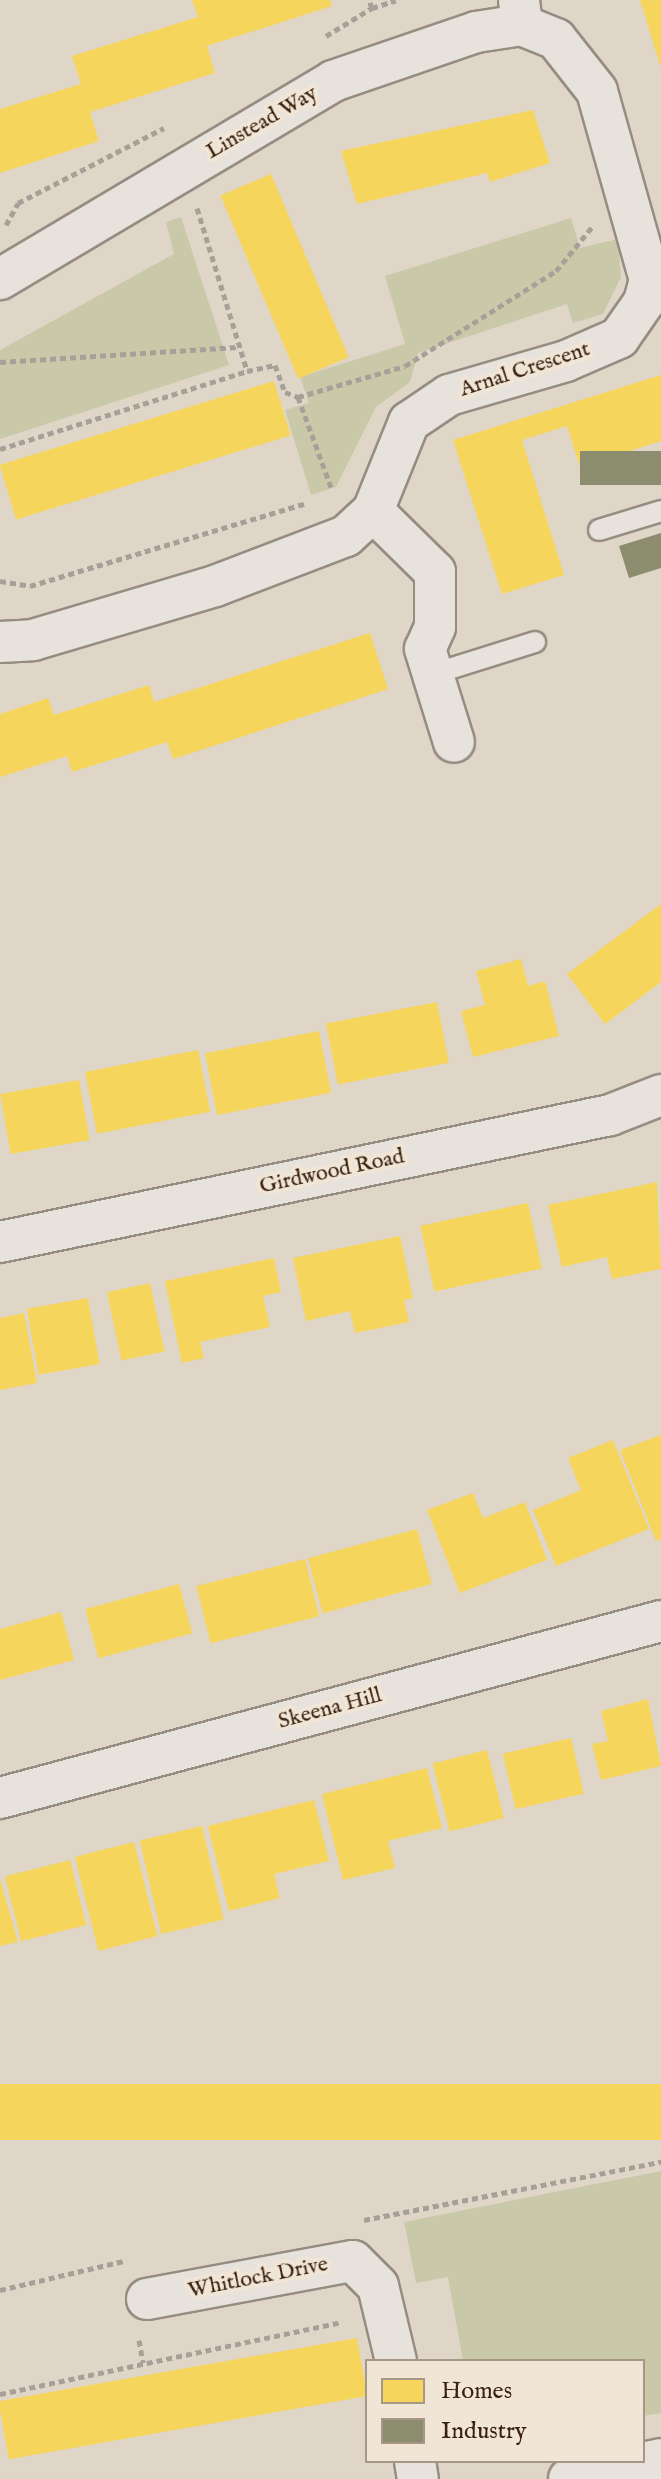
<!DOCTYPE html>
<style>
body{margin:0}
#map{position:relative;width:661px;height:2479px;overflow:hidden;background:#e0d6c8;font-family:"IM FELL English",serif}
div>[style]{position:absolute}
.green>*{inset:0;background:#c9c9aa}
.homes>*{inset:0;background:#f6d55c;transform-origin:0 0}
.industry>*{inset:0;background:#8c8c6e;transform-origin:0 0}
.path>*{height:5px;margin-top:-2.5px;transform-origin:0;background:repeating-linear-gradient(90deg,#a7a099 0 6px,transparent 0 10px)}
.roads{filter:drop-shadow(2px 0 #958c82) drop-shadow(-2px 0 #958c82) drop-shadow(0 2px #958c82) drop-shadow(0 -2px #958c82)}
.lane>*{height:20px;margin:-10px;padding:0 10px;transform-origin:10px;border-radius:10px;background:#e7e2db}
.street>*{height:40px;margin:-20px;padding:0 20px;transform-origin:20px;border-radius:20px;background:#e7e2db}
span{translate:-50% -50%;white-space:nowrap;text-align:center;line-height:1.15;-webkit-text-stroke:8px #f1e6d5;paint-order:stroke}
.street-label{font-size:22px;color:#392111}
.legend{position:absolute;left:365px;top:2359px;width:280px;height:104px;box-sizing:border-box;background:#f1e6d5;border:2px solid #a79787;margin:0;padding:10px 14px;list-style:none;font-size:24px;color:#392111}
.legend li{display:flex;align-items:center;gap:16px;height:40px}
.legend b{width:40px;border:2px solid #a79787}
</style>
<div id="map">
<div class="green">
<div style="clip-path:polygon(181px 217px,229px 365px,0 439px,0 350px,174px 254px,166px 222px)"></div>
<div style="clip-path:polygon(571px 218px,580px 248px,618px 239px,621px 277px,603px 314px,573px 323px,567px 304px,418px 353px,410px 382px,376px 407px,336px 487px,311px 495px,285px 410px,309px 403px,300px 377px,405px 344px,385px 276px)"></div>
<div style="clip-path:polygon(661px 2171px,661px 2413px,643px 2416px,643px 2361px,463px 2361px,448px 2277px,416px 2283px,404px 2222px)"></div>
</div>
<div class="homes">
<div style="clip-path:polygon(192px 0,330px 0,332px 6px,207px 46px,215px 73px,90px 112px,99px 141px,0 173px,0 109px,81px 84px,72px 56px,198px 17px)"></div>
<div style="clip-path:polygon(640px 0,661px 0,661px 65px,660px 65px)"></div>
<div style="clip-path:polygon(533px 110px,550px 163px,490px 182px,487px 173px,357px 204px,341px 151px)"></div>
<div style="left:271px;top:174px;width:199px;height:55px;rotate:67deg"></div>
<div style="clip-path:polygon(661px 375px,661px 441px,580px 467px,567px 426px,522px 440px,564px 575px,502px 594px,453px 440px)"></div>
<div style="left:274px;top:381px;width:57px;height:287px;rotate:73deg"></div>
<div style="clip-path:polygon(370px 633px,388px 689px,173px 759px,167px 742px,72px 772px,67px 756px,0 777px,0 714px,48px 698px,54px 715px,149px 685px,154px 702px)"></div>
<div style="clip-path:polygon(661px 904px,661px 982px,605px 1024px,567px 974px)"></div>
<div style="clip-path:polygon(521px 959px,528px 986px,545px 981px,559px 1036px,473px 1057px,461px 1011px,485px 1005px,476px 971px)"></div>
<div style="left:437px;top:1002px;width:62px;height:113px;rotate:79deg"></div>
<div style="left:319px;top:1031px;width:63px;height:116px;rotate:79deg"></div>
<div style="left:198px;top:1050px;width:63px;height:115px;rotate:79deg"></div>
<div style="left:79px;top:1080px;width:61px;height:80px;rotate:80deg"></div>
<div style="clip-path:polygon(657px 1182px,661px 1269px,612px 1279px,607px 1257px,562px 1267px,548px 1205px)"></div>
<div style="left:528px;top:1203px;width:67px;height:110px;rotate:78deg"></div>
<div style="clip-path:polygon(400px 1236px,413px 1298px,404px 1300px,409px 1322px,355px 1333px,350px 1311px,306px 1321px,293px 1258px)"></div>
<div style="clip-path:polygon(274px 1258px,281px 1292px,263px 1296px,270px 1327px,200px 1342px,204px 1358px,182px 1363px,165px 1281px)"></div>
<div style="left:150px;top:1283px;width:70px;height:44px;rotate:78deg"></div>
<div style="left:88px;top:1298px;width:67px;height:62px;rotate:80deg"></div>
<div style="clip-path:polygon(24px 1313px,37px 1383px,0 1390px,0 1318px)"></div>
<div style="clip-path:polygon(661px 1435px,661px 1539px,656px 1541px,620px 1450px)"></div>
<div style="clip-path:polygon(613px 1440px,649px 1529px,556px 1566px,533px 1510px,581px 1490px,568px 1458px)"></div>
<div style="clip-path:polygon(473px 1493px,483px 1518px,525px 1502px,547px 1560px,460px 1593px,427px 1510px)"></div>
<div style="left:417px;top:1529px;width:57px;height:113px;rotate:75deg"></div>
<div style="left:305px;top:1559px;width:59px;height:112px;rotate:76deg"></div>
<div style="left:179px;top:1584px;width:51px;height:97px;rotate:75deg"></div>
<div style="clip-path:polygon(61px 1612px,74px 1660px,0 1680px,0 1629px)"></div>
<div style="clip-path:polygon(648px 1699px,661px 1766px,601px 1780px,592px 1744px,608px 1741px,601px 1711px)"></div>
<div style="left:571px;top:1738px;width:57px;height:70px;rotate:77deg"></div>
<div style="left:487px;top:1750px;width:70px;height:56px;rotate:76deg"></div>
<div style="clip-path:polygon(427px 1768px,442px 1828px,388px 1841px,395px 1868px,343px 1880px,322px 1794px)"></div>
<div style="clip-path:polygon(314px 1800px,329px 1861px,274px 1874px,280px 1898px,229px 1911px,208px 1826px)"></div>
<div style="left:202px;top:1826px;width:96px;height:64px;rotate:77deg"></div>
<div style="left:134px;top:1842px;width:97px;height:61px;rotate:76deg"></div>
<div style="left:70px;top:1860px;width:67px;height:67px;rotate:76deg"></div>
<div style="clip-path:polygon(0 1879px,18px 1942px,0 1946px)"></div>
<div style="left:661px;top:2084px;width:56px;height:675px;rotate:90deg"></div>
<div style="left:357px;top:2338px;width:59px;height:364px;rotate:80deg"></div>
</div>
<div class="industry">
<div style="left:661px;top:451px;width:34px;height:81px;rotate:90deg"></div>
<div style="clip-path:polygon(661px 533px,661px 568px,629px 578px,619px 546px)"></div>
</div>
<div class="path">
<div style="left:372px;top:8px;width:25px;rotate:-18deg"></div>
<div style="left:326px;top:36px;width:54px;rotate:-31.3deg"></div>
<div style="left:372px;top:8px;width:9px;rotate:-111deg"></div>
<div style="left:197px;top:208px;width:170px;rotate:72.9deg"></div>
<div style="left:247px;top:371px;width:29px;rotate:-12deg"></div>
<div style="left:275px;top:365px;width:29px;rotate:70deg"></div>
<div style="left:285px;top:392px;width:14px;rotate:21deg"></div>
<div style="left:298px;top:397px;width:99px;rotate:69.9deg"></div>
<div style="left:6px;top:225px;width:25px;rotate:-61deg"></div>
<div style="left:18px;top:203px;width:164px;rotate:-27.2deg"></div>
<div style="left:0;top:362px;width:238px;rotate:-3.6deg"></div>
<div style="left:298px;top:397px;width:111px;rotate:-16.2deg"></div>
<div style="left:405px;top:366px;width:178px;rotate:-32.2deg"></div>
<div style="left:556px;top:271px;width:57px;rotate:-50.7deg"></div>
<div style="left:0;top:449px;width:259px;rotate:-17.5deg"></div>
<div style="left:0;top:581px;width:30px;rotate:9deg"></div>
<div style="left:30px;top:586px;width:288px;rotate:-16.7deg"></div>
<div style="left:364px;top:2220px;width:303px;rotate:-11.1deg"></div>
<div style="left:0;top:2290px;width:127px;rotate:-13.2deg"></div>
<div style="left:139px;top:2340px;width:23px;rotate:80deg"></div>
<div style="left:0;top:2394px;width:350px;rotate:-11.9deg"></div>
</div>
<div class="roads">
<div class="lane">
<div style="left:599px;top:530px;width:65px;rotate:-17deg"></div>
<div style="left:433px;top:674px;width:107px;rotate:-17.4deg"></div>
</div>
<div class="street">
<div style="left:0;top:279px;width:387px;rotate:-30.7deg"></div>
<div style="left:333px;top:81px;width:151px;rotate:-18.9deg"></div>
<div style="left:476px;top:32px;width:47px;rotate:-8.7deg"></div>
<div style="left:522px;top:25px;width:25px;rotate:-97deg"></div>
<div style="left:373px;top:511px;width:96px;rotate:-68deg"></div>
<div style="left:409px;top:422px;width:48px;rotate:-34deg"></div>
<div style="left:449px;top:395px;width:122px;rotate:-16.2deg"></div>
<div style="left:566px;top:361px;width:58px;rotate:-23.5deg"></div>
<div style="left:619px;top:338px;width:44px;rotate:-55.2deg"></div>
<div style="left:644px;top:302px;width:23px;rotate:-75deg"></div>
<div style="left:650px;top:280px;width:196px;rotate:-105.7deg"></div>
<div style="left:597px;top:91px;width:66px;rotate:-128.3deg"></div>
<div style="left:556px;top:39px;width:37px;rotate:-158deg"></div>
<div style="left:0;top:642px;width:33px;rotate:-3deg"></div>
<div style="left:33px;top:640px;width:190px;rotate:-16.5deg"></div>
<div style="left:215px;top:586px;width:140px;rotate:-20.9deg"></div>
<div style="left:346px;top:536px;width:37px;rotate:-43deg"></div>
<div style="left:373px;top:511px;width:87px;rotate:44.5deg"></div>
<div style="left:435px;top:572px;width:55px;rotate:90deg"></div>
<div style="left:435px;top:627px;width:24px;rotate:114deg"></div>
<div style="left:425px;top:649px;width:97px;rotate:72.7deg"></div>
<div style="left:0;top:1242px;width:623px;rotate:-11.76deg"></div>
<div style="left:610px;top:1115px;width:55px;rotate:-21.4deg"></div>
<div style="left:0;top:1798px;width:684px;rotate:-14.99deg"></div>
<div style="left:147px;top:2299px;width:209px;rotate:-10.5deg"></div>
<div style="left:353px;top:2261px;width:35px;rotate:45deg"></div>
<div style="left:378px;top:2286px;width:77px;rotate:76.5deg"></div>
<div style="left:415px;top:2461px;width:18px;rotate:81deg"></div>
<div style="left:569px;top:2479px;width:94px;rotate:-12.3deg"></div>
</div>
</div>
<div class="street-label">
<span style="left:262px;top:123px;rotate:-30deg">Linstead Way</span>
<span style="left:525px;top:370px;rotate:-18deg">Arnal Crescent</span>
<span style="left:332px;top:1172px;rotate:-12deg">Girdwood Road</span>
<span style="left:330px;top:1709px;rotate:-15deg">Skeena Hill</span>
<span style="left:258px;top:2278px;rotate:-11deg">Whitlock Drive</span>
</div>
<ul class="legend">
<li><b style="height:22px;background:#f6d55c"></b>Homes</li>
<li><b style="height:22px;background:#8c8c6e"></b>Industry</li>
</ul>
</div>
